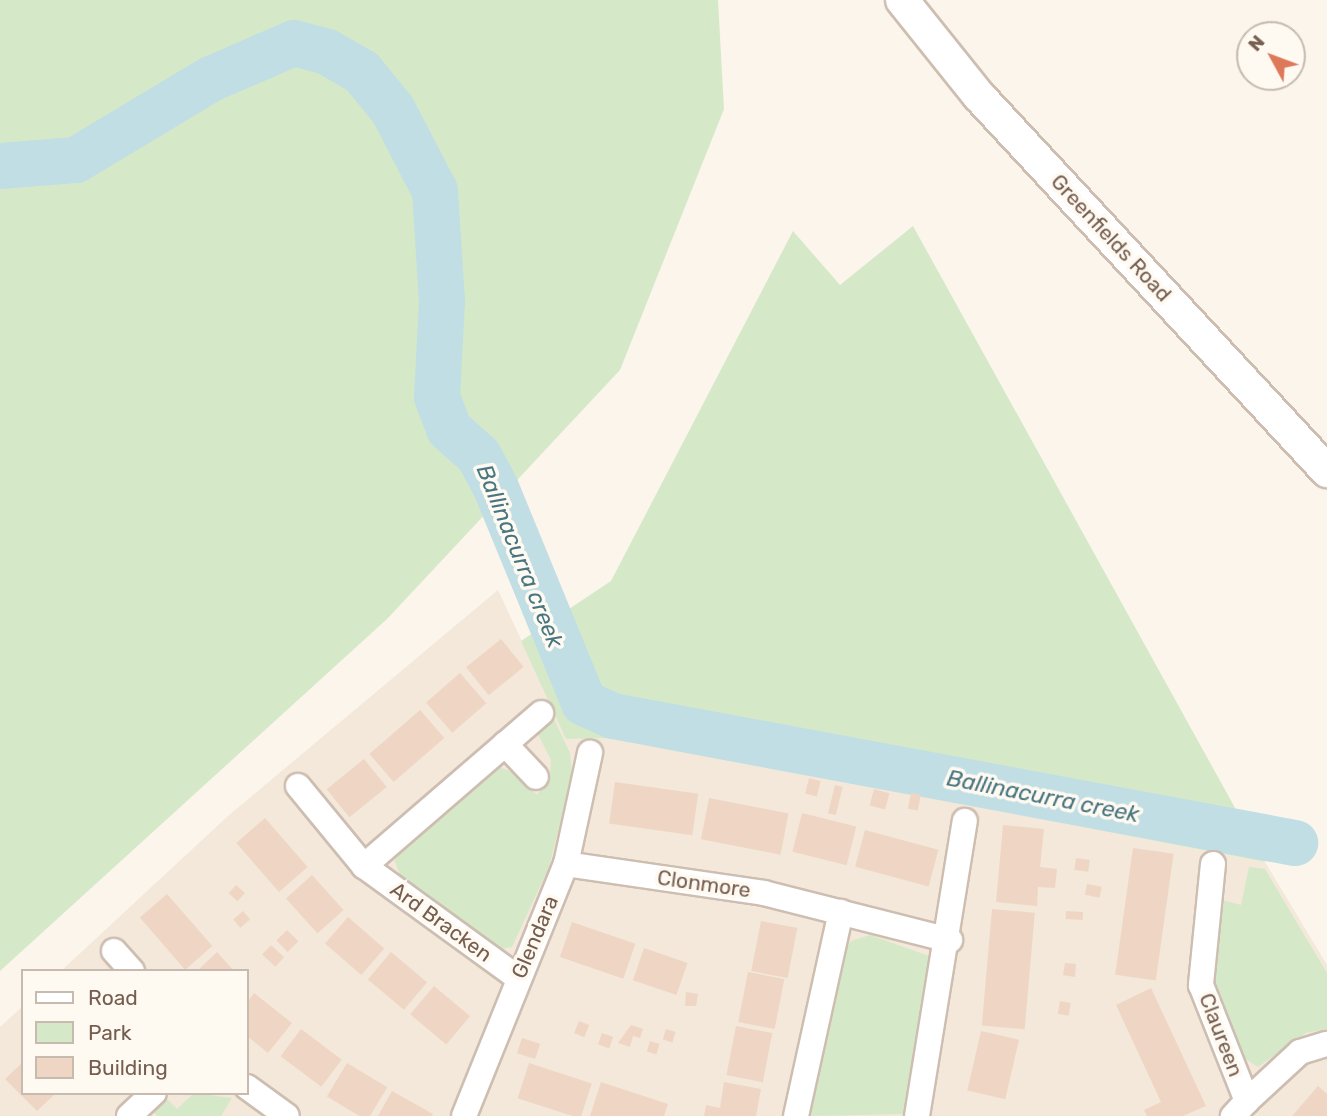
<!DOCTYPE html>
<style>
body{margin:0}
#map{position:relative;width:1327px;height:1116px;overflow:hidden;background:#fbf5eb;font-family:Rubik,sans-serif}
div>[style]{position:absolute}
.residential>*{inset:0;background:#f3e8d9}
.green>*{inset:0;background:#d5e9c9}
.river>*{height:46px;margin:-23px;padding:0 23px;transform-origin:23px;border-radius:23px;background:#c0dee4}
.building>*{inset:0;background:#efd6c4;transform-origin:0 0}
.roads{filter:drop-shadow(2px 0 #cdbeb1) drop-shadow(-2px 0 #cdbeb1) drop-shadow(0 2px #cdbeb1) drop-shadow(0 -2px #cdbeb1)}
.minor>*{height:24px;margin:-12px;padding:0 12px;transform-origin:12px;border-radius:12px;background:#fff}
.tertiary>*{height:32px;margin:-16px;padding:0 16px;transform-origin:16px;border-radius:16px;background:#fff}
span{translate:-50% -50%;white-space:nowrap;text-align:center;line-height:1.15;-webkit-text-stroke:7px #fef9f1;paint-order:stroke}
.street-label{font-size:21px;color:#755d4f}
.water-label{font-size:23px;color:#477580;font-style:italic}
.legend{position:absolute;left:21px;top:969px;width:228px;height:126px;box-sizing:border-box;background:#fef9f1;border:2px solid #c7bbb0;margin:0;padding:9px 12px;list-style:none;font-size:21px;color:#755d4f}
.legend li{display:flex;align-items:center;gap:14px;height:35px}
.legend b{width:35px;border:2px solid #c7bbb0}
.north{position:absolute;left:1236px;top:21px;width:70px;height:70px;box-sizing:border-box;background:#fef9f1;border:2px solid #c7bbb0;border-radius:50%;rotate:311deg;font-size:19px;font-weight:700;line-height:28px;text-align:center;color:#755d4f}
.north::after{content:'';display:block;margin:auto;width:24px;height:32px;background:#dd7959;clip-path:polygon(50% 0,100% 100%,50% 72%,0 100%)}
</style>
<div id="map">
<div class="residential">
<div style="clip-path:polygon(498px 590px,567px 739px,623px 738px,1265px 862px,1327px 965px,1327px 1116px,0 1116px,0 1027px,23px 1006px,23px 1093px,247px 1093px,247px 971px,61px 971px,228px 816px)"></div>
</div>
<div class="green">
<div style="clip-path:polygon(0 0,718px 0,724px 109px,620px 370px,387px 619px,0 971px)"></div>
<div style="clip-path:polygon(913px 226px,1265px 862px,623px 738px,566px 739px,521px 641px,611px 581px,793px 231px,840px 285px)"></div>
<div style="clip-path:polygon(552px 715px,570px 753px,572px 776px,549px 867px,512px 947px,501px 949px,401px 878px,394px 859px,495px 766px,513px 772px,537px 795px,550px 776px,551px 760px,537px 732px)"></div>
<div style="clip-path:polygon(1249px 867px,1265px 869px,1327px 973px,1327px 1029px,1306px 1033px,1258px 1067px,1241px 1056px,1212px 975px,1222px 900px,1241px 905px)"></div>
<div style="clip-path:polygon(870px 935px,932px 957px,906px 1114px,809px 1116px,846px 950px,851px 941px)"></div>
<div style="clip-path:polygon(194px 1093px,232px 1098px,221px 1116px,157px 1116px,152px 1110px,165px 1097px,177px 1109px)"></div>
</div>
<div class="river">
<div style="left:0;top:166px;width:76px;rotate:-4.5deg"></div>
<div style="left:76px;top:160px;width:157px;rotate:-31deg"></div>
<div style="left:211px;top:79px;width:90px;rotate:-23.4deg"></div>
<div style="left:294px;top:43px;width:34px;rotate:15deg"></div>
<div style="left:327px;top:52px;width:40px;rotate:29.7deg"></div>
<div style="left:362px;top:72px;width:49px;rotate:50.8deg"></div>
<div style="left:393px;top:110px;width:91px;rotate:62.6deg"></div>
<div style="left:435px;top:191px;width:110px;rotate:86.4deg"></div>
<div style="left:442px;top:301px;width:96px;rotate:93deg"></div>
<div style="left:437px;top:397px;width:34px;rotate:69deg"></div>
<div style="left:449px;top:429px;width:40px;rotate:42deg"></div>
<div style="left:479px;top:456px;width:36px;rotate:62deg"></div>
<div style="left:496px;top:488px;width:232px;rotate:67.7deg"></div>
<div style="left:584px;top:703px;width:32px;rotate:24deg"></div>
<div style="left:613px;top:716px;width:694px;rotate:10.55deg"></div>
</div>
<div class="building">
<div style="left:501px;top:639px;width:36px;height:45px;rotate:51deg"></div>
<div style="left:460px;top:673px;width:40px;height:45px;rotate:49deg"></div>
<div style="left:420px;top:710px;width:37px;height:67px;rotate:49deg"></div>
<div style="left:364px;top:759px;width:36px;height:48px;rotate:51deg"></div>
<div style="left:809px;top:778px;width:12px;height:16px;rotate:14deg"></div>
<div style="left:615px;top:782px;width:84px;height:42px;rotate:8deg"></div>
<div style="left:835px;top:785px;width:8px;height:29px;rotate:14deg"></div>
<div style="left:874px;top:789px;width:16px;height:17px;rotate:15deg"></div>
<div style="left:911px;top:793px;width:10px;height:16px;rotate:11deg"></div>
<div style="left:709px;top:798px;width:81px;height:42px;rotate:11deg"></div>
<div style="left:802px;top:813px;width:56px;height:40px;rotate:14deg"></div>
<div style="left:265px;top:818px;width:65px;height:38px;rotate:49deg"></div>
<div style="clip-path:polygon(1003px 825px,1044px 829px,1040px 867px,1057px 869px,1055px 888px,1038px 887px,1037px 906px,996px 902px)"></div>
<div style="left:865px;top:830px;width:76px;height:38px;rotate:15deg"></div>
<div style="left:1133px;top:848px;width:41px;height:128px;rotate:8deg"></div>
<div style="left:1076px;top:858px;width:14px;height:12px;rotate:8deg"></div>
<div style="left:312px;top:875px;width:47px;height:35px;rotate:48deg"></div>
<div style="left:1087px;top:884px;width:15px;height:11px;rotate:11deg"></div>
<div style="left:236px;top:885px;width:12px;height:11px;rotate:42deg"></div>
<div style="left:167px;top:894px;width:69px;height:36px;rotate:49deg"></div>
<div style="left:992px;top:909px;width:43px;height:117px;rotate:5deg"></div>
<div style="left:243px;top:911px;width:11px;height:13px;rotate:49deg"></div>
<div style="left:1066px;top:911px;width:17px;height:8px;rotate:3deg"></div>
<div style="left:348px;top:917px;width:48px;height:35px;rotate:41deg"></div>
<div style="left:761px;top:921px;width:37px;height:51px;rotate:11deg"></div>
<div style="left:572px;top:922px;width:67px;height:37px;rotate:19deg"></div>
<div style="left:287px;top:930px;width:16px;height:15px;rotate:45deg"></div>
<div style="left:271px;top:945px;width:18px;height:13px;rotate:43deg"></div>
<div style="left:644px;top:948px;width:46px;height:34px;rotate:19deg"></div>
<div style="clip-path:polygon(217px 952px,234px 971px,197px 971px)"></div>
<div style="left:391px;top:952px;width:47px;height:36px;rotate:40deg"></div>
<div style="clip-path:polygon(1065px 963px,1076px 964px,1075px 977px,1063px 975px)"></div>
<div style="left:748px;top:972px;width:37px;height:51px;rotate:11deg"></div>
<div style="left:434px;top:986px;width:47px;height:37px;rotate:40deg"></div>
<div style="clip-path:polygon(1151px 988px,1206px 1106px,1183px 1116px,1147px 1116px,1144px 1110px,1161px 1102px,1116px 1005px)"></div>
<div style="clip-path:polygon(686px 992px,698px 994px,696px 1006px,685px 1006px)"></div>
<div style="clip-path:polygon(254px 993px,292px 1023px,268px 1053px,247px 1036px,247px 1003px)"></div>
<div style="left:1060px;top:1001px;width:11px;height:13px;rotate:10deg"></div>
<div style="left:579px;top:1021px;width:11px;height:13px;rotate:22deg"></div>
<div style="clip-path:polygon(631px 1025px,643px 1029px,640px 1038px,633px 1036px,630px 1047px,618px 1043px)"></div>
<div style="left:736px;top:1026px;width:37px;height:50px;rotate:11deg"></div>
<div style="left:301px;top:1029px;width:51px;height:34px;rotate:37deg"></div>
<div style="left:666px;top:1029px;width:10px;height:11px;rotate:17deg"></div>
<div style="left:981px;top:1031px;width:39px;height:61px;rotate:13deg"></div>
<div style="left:602px;top:1033px;width:12px;height:12px;rotate:20deg"></div>
<div style="left:522px;top:1038px;width:19px;height:16px;rotate:18deg"></div>
<div style="left:650px;top:1041px;width:10px;height:11px;rotate:17deg"></div>
<div style="clip-path:polygon(23px 1062px,23px 1093px,56px 1093px,37px 1111px,5px 1079px)"></div>
<div style="left:347px;top:1063px;width:47px;height:39px;rotate:31deg"></div>
<div style="left:529px;top:1063px;width:66px;height:37px;rotate:18deg"></div>
<div style="clip-path:polygon(601px 1082px,668px 1104px,664px 1116px,590px 1116px)"></div>
<div style="clip-path:polygon(724px 1082px,761px 1089px,756px 1116px,704px 1116px,706px 1105px,720px 1108px)"></div>
<div style="clip-path:polygon(1318px 1086px,1327px 1094px,1327px 1116px,1292px 1116px)"></div>
<div style="clip-path:polygon(392px 1091px,433px 1114px,432px 1116px,378px 1116px)"></div>
</div>
<div class="roads">
<div class="minor">
<div style="left:505px;top:744px;width:45px;rotate:46.8deg"></div>
<div style="left:298px;top:786px;width:104px;rotate:50.5deg"></div>
<div style="left:364px;top:866px;width:190px;rotate:36deg"></div>
<div style="left:566px;top:864px;width:200px;rotate:8.3deg"></div>
<div style="left:764px;top:893px;width:192px;rotate:14.2deg"></div>
<div style="left:1213px;top:864px;width:122px;rotate:95.7deg"></div>
<div style="left:1201px;top:985px;width:125px;rotate:68.4deg"></div>
<div style="left:1247px;top:1101px;width:21px;rotate:133deg"></div>
<div style="left:364px;top:866px;width:234px;rotate:-40.8deg"></div>
<div style="left:114px;top:951px;width:27px;rotate:48deg"></div>
<div style="left:247px;top:1087px;width:49px;rotate:35.9deg"></div>
<div style="left:1247px;top:1101px;width:72px;rotate:-42.8deg"></div>
<div style="left:1300px;top:1052px;width:28px;rotate:-17deg"></div>
<div style="left:129px;top:1116px;width:34px;rotate:-43deg"></div>
<div style="left:464px;top:1116px;width:272px;rotate:-68deg"></div>
<div style="left:566px;top:864px;width:114px;rotate:-77.8deg"></div>
<div style="left:796px;top:1116px;width:209px;rotate:-77.6deg"></div>
<div style="left:917px;top:1116px;width:299px;rotate:-80.8deg"></div>
</div>
<div class="tertiary">
<div style="left:902px;top:0;width:123px;rotate:51.3deg"></div>
<div style="left:979px;top:96px;width:512px;rotate:47.14deg"></div>
</div>
</div>
<div class="street-label">
<span style="left:1111px;top:238px;rotate:47deg">Greenfields Road</span>
<span style="left:704px;top:884px;rotate:8deg">Clonmore</span>
<span style="left:441px;top:922px;rotate:36deg">Ard Bracken</span>
<span style="left:535px;top:937px;rotate:-67deg">Glendara</span>
<span style="left:1221px;top:1035px;rotate:69deg">Claureen</span>
</div>
<div class="water-label">
<span style="left:520px;top:556px;rotate:68deg">Ballinacurra creek</span>
<span style="left:1043px;top:796px;rotate:11deg">Ballinacurra creek</span>
</div>
<ul class="legend">
<li><b style="height:9px;background:#fff"></b>Road</li>
<li><b style="height:19px;background:#d5e9c9"></b>Park</li>
<li><b style="height:19px;background:#efd6c4"></b>Building</li>
</ul>
<div class="north">N</div>
</div>
